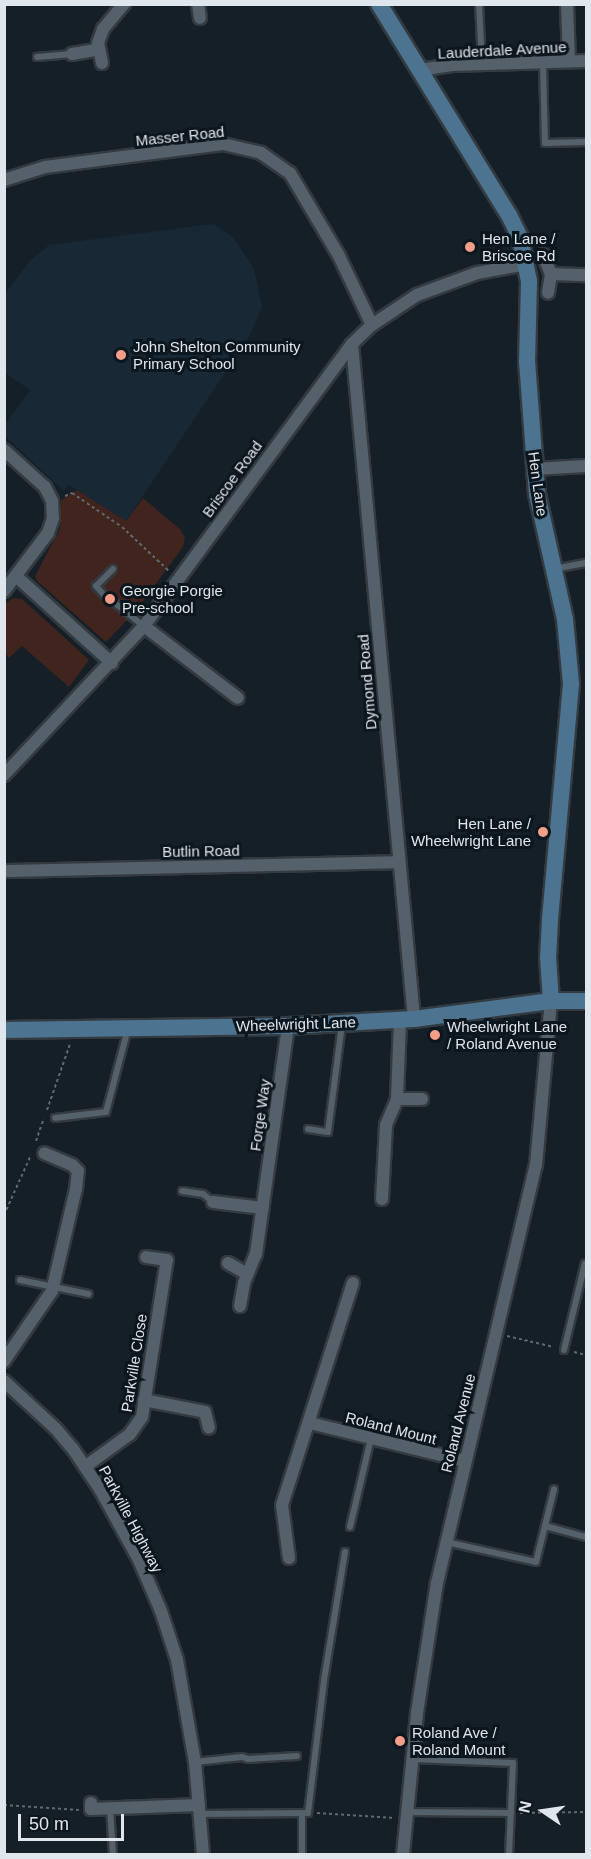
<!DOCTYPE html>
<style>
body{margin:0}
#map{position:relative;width:591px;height:1859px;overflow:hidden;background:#151f28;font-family:Helvetica,sans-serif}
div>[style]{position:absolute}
.built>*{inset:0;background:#182835}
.green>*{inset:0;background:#40241d}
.path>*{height:2px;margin-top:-1px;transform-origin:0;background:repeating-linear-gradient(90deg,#606870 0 3px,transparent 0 6px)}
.roads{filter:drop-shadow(2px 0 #333a40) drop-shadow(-2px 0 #333a40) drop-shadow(0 2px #333a40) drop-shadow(0 -2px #333a40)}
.lane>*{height:6px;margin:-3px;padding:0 3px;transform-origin:3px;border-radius:3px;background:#54606a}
.street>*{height:12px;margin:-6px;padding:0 6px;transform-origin:6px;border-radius:6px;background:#54606a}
.secondary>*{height:16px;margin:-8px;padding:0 8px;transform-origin:8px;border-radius:8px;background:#4c7490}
.dots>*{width:16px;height:16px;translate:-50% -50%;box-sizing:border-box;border:3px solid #0c161e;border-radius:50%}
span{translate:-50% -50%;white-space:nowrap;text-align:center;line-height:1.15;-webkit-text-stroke:6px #0c161e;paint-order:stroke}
.street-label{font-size:15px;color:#dfe6ec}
.poi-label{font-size:15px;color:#dfe6ec}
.left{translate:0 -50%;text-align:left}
.right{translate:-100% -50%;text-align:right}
.frame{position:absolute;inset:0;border:6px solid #dfe6ec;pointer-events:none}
.north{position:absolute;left:513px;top:1781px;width:60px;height:60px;-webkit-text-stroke:4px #0c161e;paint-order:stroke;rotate:283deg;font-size:16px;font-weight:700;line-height:24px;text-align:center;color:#dfe6ec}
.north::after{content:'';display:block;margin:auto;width:21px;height:27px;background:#dfe6ec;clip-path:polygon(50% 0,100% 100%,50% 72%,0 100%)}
.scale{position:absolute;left:18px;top:1814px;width:106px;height:27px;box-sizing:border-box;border:3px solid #dfe6ec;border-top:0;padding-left:8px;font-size:18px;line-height:21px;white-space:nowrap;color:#dfe6ec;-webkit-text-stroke:4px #0c161e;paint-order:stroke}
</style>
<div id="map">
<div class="built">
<div style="clip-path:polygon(213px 224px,233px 237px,254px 269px,262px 307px,249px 337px,126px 521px,69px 485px,64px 491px,5px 436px,5px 425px,30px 390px,5px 373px,4px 295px,30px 261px,49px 245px)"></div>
</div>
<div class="green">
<div style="clip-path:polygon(77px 490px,126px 521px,143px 498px,181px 530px,185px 538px,183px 547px,135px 612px,106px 642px,37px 581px,35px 576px,60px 529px,61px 500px)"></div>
<div style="clip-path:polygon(13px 598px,22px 599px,89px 660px,69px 687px,22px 646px,9px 658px,5px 653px,5px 604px)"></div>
</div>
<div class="path">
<div style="left:65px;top:496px;width:8px;rotate:-23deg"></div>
<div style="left:72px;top:493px;width:60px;rotate:34.2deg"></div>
<div style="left:122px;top:527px;width:64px;rotate:43.1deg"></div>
<div style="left:47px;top:1110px;width:70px;rotate:-70.8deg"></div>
<div style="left:36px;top:1141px;width:24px;rotate:-71deg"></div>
<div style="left:4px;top:1215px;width:66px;rotate:-65.8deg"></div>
<div style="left:507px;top:1336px;width:48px;rotate:13.2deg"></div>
<div style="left:574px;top:1352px;width:12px;rotate:14deg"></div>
<div style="left:4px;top:1805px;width:75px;rotate:3.8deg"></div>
<div style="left:317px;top:1813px;width:78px;rotate:3.7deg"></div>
<div style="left:520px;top:1813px;width:66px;rotate:-0.9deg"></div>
</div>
<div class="roads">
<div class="lane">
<div style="left:479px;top:4px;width:60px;rotate:87.1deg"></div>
<div style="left:37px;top:57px;width:35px;rotate:-5deg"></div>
<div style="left:543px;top:63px;width:80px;rotate:88.6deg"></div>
<div style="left:545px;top:143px;width:41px;rotate:-1.4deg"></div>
<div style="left:554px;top:569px;width:33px;rotate:-11deg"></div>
<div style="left:104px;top:595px;width:12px;rotate:-132deg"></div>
<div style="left:96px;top:586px;width:24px;rotate:-45deg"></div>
<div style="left:115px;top:603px;width:36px;rotate:39deg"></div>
<div style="left:55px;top:1118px;width:51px;rotate:-6.7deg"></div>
<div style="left:106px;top:1112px;width:86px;rotate:-75.2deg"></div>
<div style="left:308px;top:1129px;width:20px;rotate:9deg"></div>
<div style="left:328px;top:1132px;width:109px;rotate:-82.6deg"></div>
<div style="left:182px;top:1191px;width:21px;rotate:8deg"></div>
<div style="left:203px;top:1194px;width:13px;rotate:39deg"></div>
<div style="left:20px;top:1280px;width:70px;rotate:11.5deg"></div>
<div style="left:564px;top:1350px;width:89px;rotate:-76.4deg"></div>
<div style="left:545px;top:1526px;width:42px;rotate:15deg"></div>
<div style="left:350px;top:1527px;width:91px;rotate:-76.7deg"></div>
<div style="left:446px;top:1542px;width:92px;rotate:12.5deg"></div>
<div style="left:536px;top:1562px;width:75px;rotate:-76.1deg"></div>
<div style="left:412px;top:1759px;width:101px;rotate:2.3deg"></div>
<div style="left:513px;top:1763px;width:91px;rotate:92.5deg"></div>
<div style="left:195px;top:1762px;width:47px;rotate:-6.1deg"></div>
<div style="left:242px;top:1757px;width:6px;rotate:18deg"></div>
<div style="left:248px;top:1759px;width:49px;rotate:-3.5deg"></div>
<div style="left:110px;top:1808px;width:46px;rotate:86.3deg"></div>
<div style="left:407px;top:1812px;width:104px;rotate:0.6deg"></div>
<div style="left:200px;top:1814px;width:108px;rotate:-0.5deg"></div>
<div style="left:308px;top:1813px;width:134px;rotate:-83.1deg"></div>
<div style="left:324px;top:1680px;width:130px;rotate:-80.7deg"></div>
<div style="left:302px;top:1854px;width:40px;rotate:-90deg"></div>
</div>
<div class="street">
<div style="left:198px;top:4px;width:14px;rotate:82deg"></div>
<div style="left:567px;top:4px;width:57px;rotate:88deg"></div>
<div style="left:72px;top:54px;width:27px;rotate:-10deg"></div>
<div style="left:102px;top:63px;width:20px;rotate:-101deg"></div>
<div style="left:98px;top:43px;width:15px;rotate:-70deg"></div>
<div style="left:103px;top:29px;width:33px;rotate:-50deg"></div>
<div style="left:420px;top:70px;width:32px;rotate:-9deg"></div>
<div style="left:452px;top:65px;width:134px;rotate:-1.7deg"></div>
<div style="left:4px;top:180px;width:43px;rotate:-17.6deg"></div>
<div style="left:45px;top:167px;width:179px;rotate:-7.4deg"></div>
<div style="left:223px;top:144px;width:39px;rotate:13deg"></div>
<div style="left:261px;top:153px;width:35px;rotate:35deg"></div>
<div style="left:290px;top:173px;width:96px;rotate:59.4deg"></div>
<div style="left:339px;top:256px;width:76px;rotate:64.4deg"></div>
<div style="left:543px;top:255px;width:21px;rotate:67deg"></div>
<div style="left:551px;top:274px;width:19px;rotate:99deg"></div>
<div style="left:551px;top:274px;width:35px;rotate:2deg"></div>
<div style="left:352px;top:344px;width:678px;rotate:84.75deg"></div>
<div style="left:4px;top:450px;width:55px;rotate:42.1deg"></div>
<div style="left:45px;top:487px;width:16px;rotate:63deg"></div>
<div style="left:52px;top:501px;width:17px;rotate:87deg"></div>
<div style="left:53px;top:518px;width:16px;rotate:108deg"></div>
<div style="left:48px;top:533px;width:73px;rotate:127.2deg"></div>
<div style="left:534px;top:469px;width:52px;rotate:-3.3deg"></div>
<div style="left:17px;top:577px;width:128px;rotate:42.2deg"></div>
<div style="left:144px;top:626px;width:118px;rotate:37.5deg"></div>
<div style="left:4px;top:775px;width:204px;rotate:-46.8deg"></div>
<div style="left:144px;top:626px;width:350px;rotate:-53.6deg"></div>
<div style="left:352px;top:344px;width:28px;rotate:-44deg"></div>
<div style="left:372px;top:325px;width:54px;rotate:-33.7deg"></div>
<div style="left:417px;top:295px;width:64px;rotate:-20.1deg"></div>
<div style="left:477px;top:273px;width:50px;rotate:-10.4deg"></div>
<div style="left:4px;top:871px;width:395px;rotate:-1.3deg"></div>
<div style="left:397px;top:1099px;width:25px"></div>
<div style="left:382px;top:1199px;width:74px;rotate:-86.9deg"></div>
<div style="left:386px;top:1125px;width:28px;rotate:-67deg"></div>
<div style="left:397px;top:1099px;width:79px;rotate:-87.8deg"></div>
<div style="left:213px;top:1202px;width:50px;rotate:6.8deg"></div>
<div style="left:228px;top:1263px;width:22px;rotate:30deg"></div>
<div style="left:240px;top:1306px;width:23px;rotate:-80deg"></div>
<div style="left:244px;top:1283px;width:31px;rotate:-68deg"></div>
<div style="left:256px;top:1254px;width:230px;rotate:-82deg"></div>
<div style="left:4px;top:1361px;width:85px;rotate:-55.6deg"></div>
<div style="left:52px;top:1291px;width:105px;rotate:-76.8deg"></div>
<div style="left:76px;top:1189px;width:18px;rotate:-84deg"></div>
<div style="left:78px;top:1171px;width:8px;rotate:-135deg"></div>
<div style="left:72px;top:1165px;width:30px;rotate:-157deg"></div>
<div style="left:4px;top:1381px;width:71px;rotate:42.7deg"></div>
<div style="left:56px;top:1429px;width:26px;rotate:50deg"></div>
<div style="left:73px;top:1449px;width:48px;rotate:56deg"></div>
<div style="left:100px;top:1489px;width:81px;rotate:61.2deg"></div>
<div style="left:139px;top:1560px;width:56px;rotate:66.7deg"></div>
<div style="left:161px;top:1611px;width:52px;rotate:71.9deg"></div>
<div style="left:177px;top:1660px;width:104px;rotate:80deg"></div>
<div style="left:195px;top:1762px;width:92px;rotate:85deg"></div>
<div style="left:144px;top:1400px;width:62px;rotate:11.1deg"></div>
<div style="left:205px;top:1412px;width:16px;rotate:76deg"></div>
<div style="left:310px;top:1423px;width:160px;rotate:13.8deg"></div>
<div style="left:86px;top:1466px;width:54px;rotate:-36deg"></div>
<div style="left:130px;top:1434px;width:21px;rotate:-55deg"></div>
<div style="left:142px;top:1417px;width:159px;rotate:-81deg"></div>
<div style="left:167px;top:1260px;width:21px;rotate:-172deg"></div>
<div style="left:289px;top:1558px;width:53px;rotate:-97.5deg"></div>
<div style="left:282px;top:1505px;width:233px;rotate:-72.3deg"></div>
<div style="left:91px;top:1803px;width:6px;rotate:90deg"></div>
<div style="left:91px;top:1809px;width:108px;rotate:-2.1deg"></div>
<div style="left:403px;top:1854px;width:142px;rotate:-84.3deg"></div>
<div style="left:417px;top:1713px;width:132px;rotate:-81.3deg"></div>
<div style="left:437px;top:1583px;width:430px;rotate:-76.7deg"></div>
<div style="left:536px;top:1165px;width:165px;rotate:-84.8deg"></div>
</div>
<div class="secondary">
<div style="left:379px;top:4px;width:248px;rotate:58.4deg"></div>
<div style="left:509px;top:215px;width:25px;rotate:64deg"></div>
<div style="left:520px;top:238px;width:44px;rotate:78.2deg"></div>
<div style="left:529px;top:281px;width:80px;rotate:91.4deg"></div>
<div style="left:527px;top:361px;width:133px;rotate:85.7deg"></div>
<div style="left:537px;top:494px;width:128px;rotate:77.4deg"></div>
<div style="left:565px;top:619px;width:65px;rotate:84.7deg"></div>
<div style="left:571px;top:684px;width:237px;rotate:95.1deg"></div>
<div style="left:550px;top:920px;width:37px;rotate:93deg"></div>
<div style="left:548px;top:957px;width:44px;rotate:86.1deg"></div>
<div style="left:4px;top:1030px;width:284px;rotate:-0.8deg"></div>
<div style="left:288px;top:1026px;width:126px;rotate:-3.2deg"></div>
<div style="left:414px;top:1019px;width:138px;rotate:-7.5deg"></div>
<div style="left:551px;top:1001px;width:35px"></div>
</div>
</div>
<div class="dots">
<div style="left:470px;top:247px;background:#f49e89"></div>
<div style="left:121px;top:355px;background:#f49e89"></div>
<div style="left:110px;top:599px;background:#f49e89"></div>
<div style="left:543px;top:832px;background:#f49e89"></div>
<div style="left:435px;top:1035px;background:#f49e89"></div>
<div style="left:400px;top:1741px;background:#f49e89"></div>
</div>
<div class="street-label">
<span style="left:502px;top:50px;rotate:-3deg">Lauderdale Avenue</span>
<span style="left:180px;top:136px;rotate:-6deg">Masser Road</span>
<span style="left:232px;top:479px;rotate:-54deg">Briscoe Road</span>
<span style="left:538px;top:484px;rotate:82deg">Hen Lane</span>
<span style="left:367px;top:682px;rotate:-95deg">Dymond Road</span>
<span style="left:201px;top:851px;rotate:-1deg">Butlin Road</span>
<span style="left:296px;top:1024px;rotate:-2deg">Wheelwright Lane</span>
<span style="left:260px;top:1115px;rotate:-82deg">Forge Way</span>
<span style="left:134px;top:1363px;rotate:-81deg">Parkville Close</span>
<span style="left:458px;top:1423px;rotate:-76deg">Roland Avenue</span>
<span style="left:391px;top:1428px;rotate:14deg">Roland Mount</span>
<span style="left:131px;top:1519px;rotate:62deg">Parkville Highway</span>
</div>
<div class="poi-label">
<span class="left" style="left:482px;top:247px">Hen Lane /<br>Briscoe Rd</span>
<span class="left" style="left:133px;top:355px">John Shelton Community<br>Primary School</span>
<span class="left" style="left:122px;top:599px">Georgie Porgie<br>Pre-school</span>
<span class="right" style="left:531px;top:832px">Hen Lane /<br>Wheelwright Lane</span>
<span class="left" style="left:447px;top:1035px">Wheelwright Lane<br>/ Roland Avenue</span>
<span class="left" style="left:412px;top:1741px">Roland Ave /<br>Roland Mount</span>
</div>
<div class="frame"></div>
<div class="north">N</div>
<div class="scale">50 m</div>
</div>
